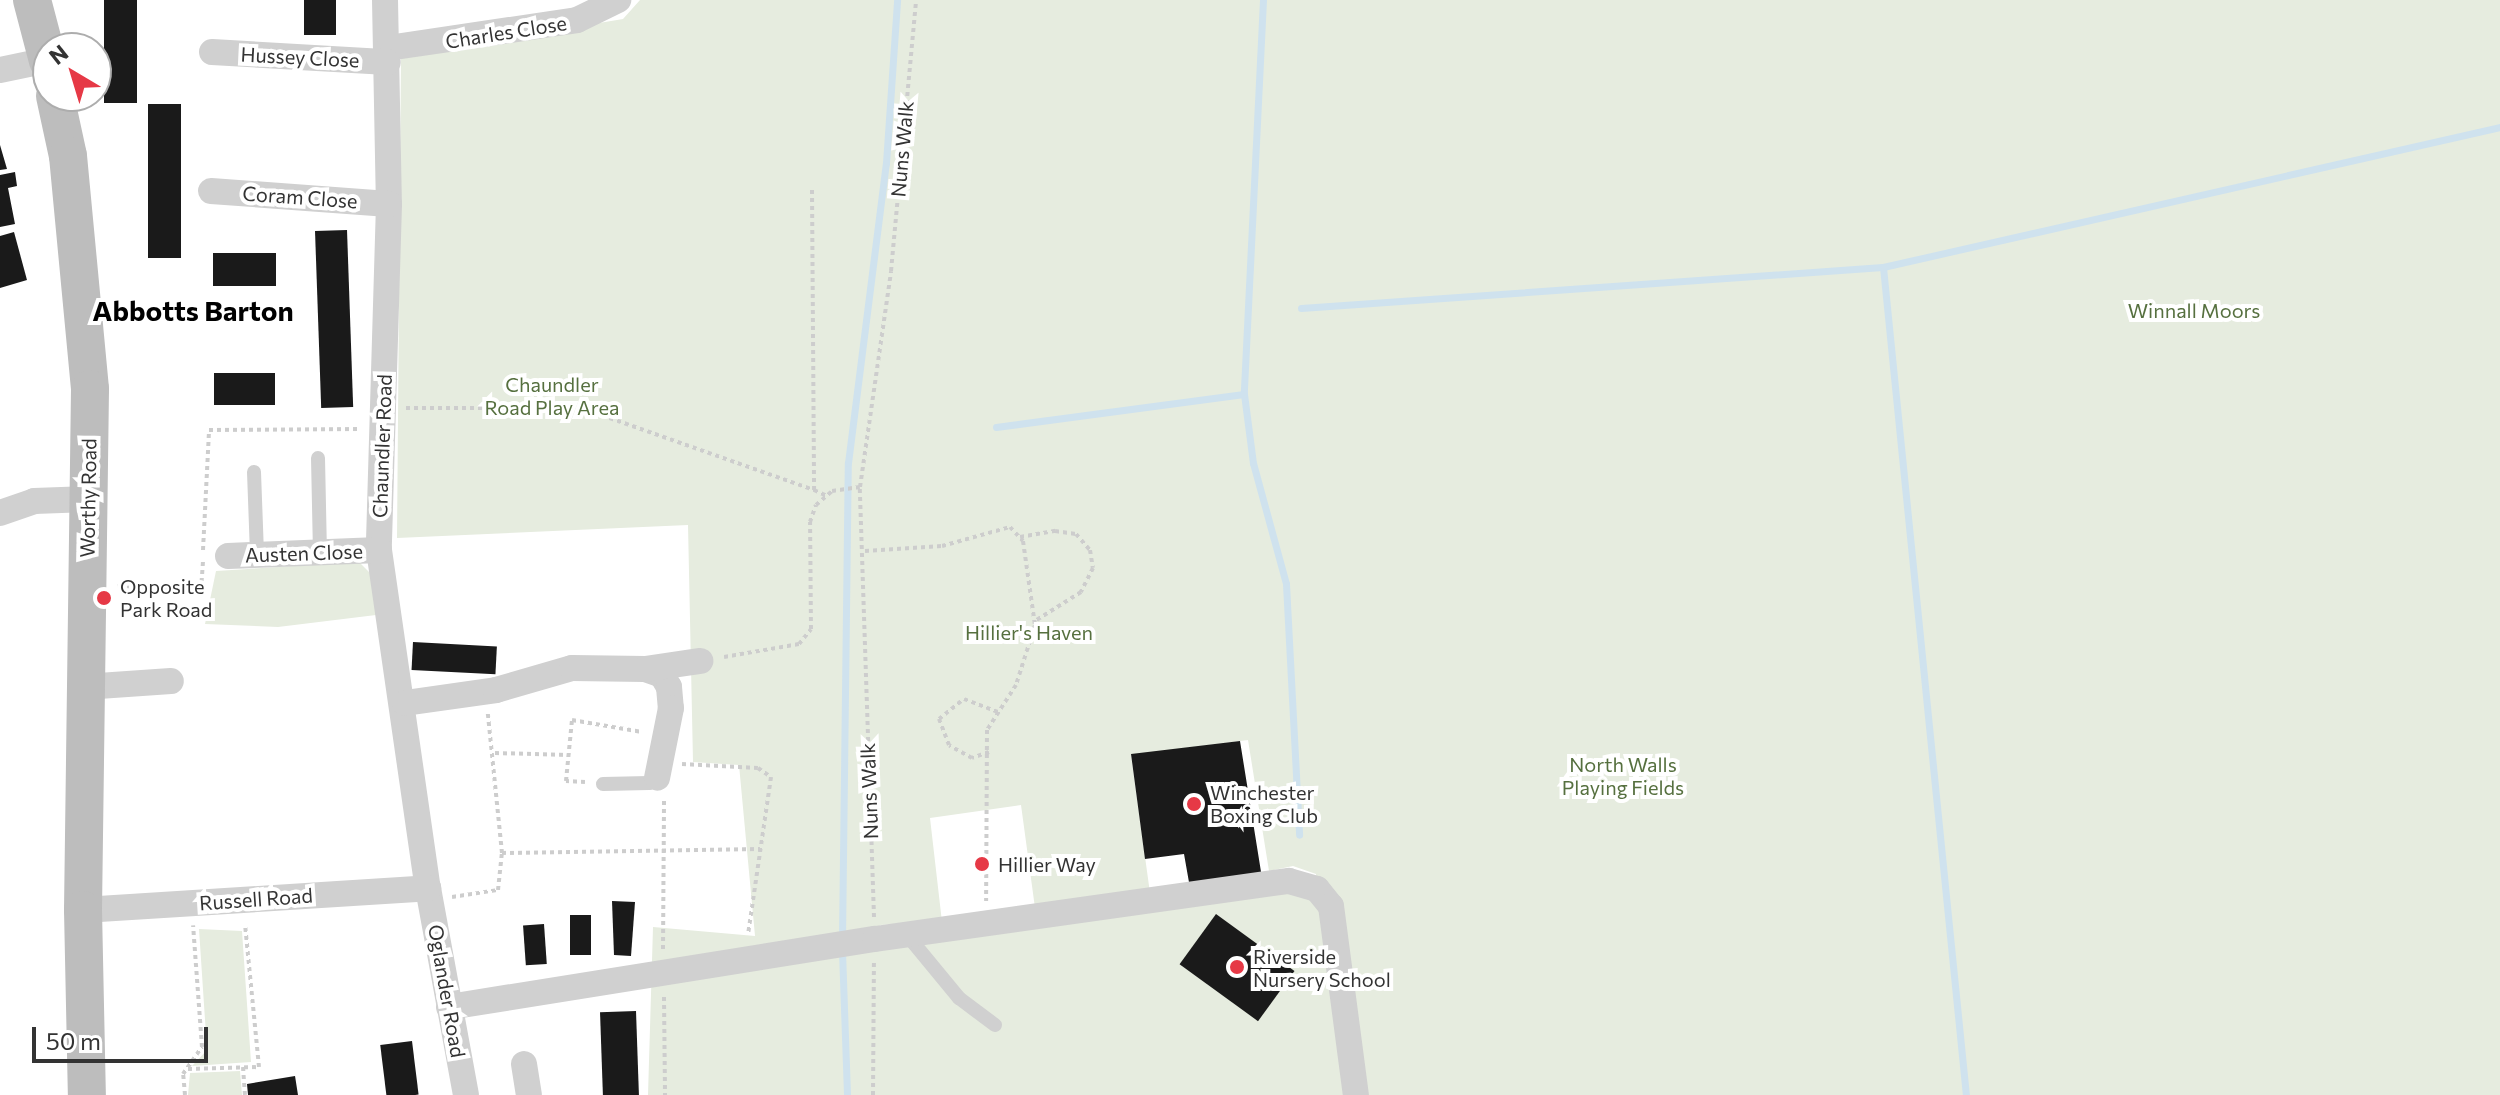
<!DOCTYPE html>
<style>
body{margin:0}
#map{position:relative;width:2500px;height:1095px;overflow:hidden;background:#fff;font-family:Commissioner,sans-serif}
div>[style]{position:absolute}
.green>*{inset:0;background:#e6ecdf}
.stream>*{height:7px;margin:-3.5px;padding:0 3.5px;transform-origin:3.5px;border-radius:3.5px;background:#cfe2ee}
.building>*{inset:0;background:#1a1a1a;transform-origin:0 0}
.path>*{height:4px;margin-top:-2px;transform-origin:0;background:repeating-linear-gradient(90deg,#cdcdcd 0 4px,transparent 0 8px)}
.lane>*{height:14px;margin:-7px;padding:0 7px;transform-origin:7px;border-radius:7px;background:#d0d0d0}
.street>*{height:26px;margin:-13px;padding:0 13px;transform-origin:13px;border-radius:13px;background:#d0d0d0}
.secondary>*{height:38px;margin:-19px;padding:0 19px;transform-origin:19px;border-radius:19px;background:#bdbdbd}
.dots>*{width:22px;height:22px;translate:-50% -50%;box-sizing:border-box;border:4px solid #fff;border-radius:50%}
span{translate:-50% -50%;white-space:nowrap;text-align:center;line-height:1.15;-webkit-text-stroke:8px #fff;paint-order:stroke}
.street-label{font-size:20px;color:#333}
.park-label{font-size:20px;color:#56703f}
.poi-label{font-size:20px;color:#333}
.left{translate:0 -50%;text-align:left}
.district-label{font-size:28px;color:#000;font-weight:700}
.north{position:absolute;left:32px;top:32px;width:80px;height:80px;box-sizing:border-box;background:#fff;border:2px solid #adadad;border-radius:50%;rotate:322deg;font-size:22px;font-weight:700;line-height:32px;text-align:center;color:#333}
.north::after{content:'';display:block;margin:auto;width:28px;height:36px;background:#e63946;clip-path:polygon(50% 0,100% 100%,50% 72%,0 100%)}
.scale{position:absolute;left:32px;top:1027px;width:176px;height:36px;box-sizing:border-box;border:4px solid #333;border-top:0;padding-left:10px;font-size:24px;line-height:28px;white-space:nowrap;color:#333;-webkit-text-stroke:6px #fff;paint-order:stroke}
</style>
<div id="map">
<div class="green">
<div style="clip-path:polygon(evenodd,640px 0,2500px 0,2500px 1095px,648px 1095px,653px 927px,755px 936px,739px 765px,693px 762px,688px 525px,397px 538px,401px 56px,623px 19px,640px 0,1248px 740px,1269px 871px,1293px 866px,1316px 874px,1317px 888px,875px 938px,880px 925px,942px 922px,930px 818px,1021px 805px,1035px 908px,1150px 893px,1131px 755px,1248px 740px)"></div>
<div style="clip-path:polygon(359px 562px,373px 576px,376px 615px,278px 627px,205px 624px,216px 571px)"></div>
<div style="clip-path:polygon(199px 929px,242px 931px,251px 1062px,192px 1066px,207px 1050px)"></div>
<div style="clip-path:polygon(240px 1071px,242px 1095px,188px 1095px,190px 1073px)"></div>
</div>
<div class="stream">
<div style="left:1263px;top:0;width:394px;rotate:92.8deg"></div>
<div style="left:1244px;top:394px;width:70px;rotate:82.6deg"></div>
<div style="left:1253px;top:463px;width:125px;rotate:74.7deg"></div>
<div style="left:1286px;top:584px;width:251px;rotate:87deg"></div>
<div style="left:1883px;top:267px;width:633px;rotate:-12.78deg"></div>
<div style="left:1301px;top:308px;width:583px;rotate:-4.03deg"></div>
<div style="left:1883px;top:267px;width:832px;rotate:84.28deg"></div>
<div style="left:996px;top:427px;width:250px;rotate:-7.6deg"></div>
<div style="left:842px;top:939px;width:476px;rotate:-89.3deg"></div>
<div style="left:848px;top:463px;width:302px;rotate:-82.8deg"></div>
<div style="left:886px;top:163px;width:163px;rotate:-86.1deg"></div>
<div style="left:842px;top:951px;width:144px;rotate:88deg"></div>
</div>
<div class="building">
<div style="left:104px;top:0;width:33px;height:103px"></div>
<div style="left:304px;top:0;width:32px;height:35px"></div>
<div style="left:148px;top:104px;width:33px;height:154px"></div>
<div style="clip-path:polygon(0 145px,7px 169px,0 170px)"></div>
<div style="clip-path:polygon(15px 172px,17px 186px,8px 188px,15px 224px,0 227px,0 175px)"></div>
<div style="left:347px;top:230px;width:177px;height:32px;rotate:88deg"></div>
<div style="clip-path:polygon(14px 232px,27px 280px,0 288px,0 236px)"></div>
<div style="left:213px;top:253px;width:63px;height:33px"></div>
<div style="left:214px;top:373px;width:61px;height:32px"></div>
<div style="left:413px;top:642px;width:84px;height:28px;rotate:3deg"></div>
<div style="clip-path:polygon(1240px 741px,1262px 878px,1190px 888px,1184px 854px,1145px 859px,1131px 754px)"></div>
<div style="clip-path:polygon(612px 901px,635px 902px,631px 956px,614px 955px)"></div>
<div style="left:1216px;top:914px;width:97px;height:62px;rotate:36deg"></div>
<div style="left:570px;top:915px;width:21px;height:40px"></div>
<div style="left:544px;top:924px;width:40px;height:21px;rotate:86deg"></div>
<div style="left:636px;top:1011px;width:84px;height:36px;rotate:88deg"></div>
<div style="left:412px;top:1041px;width:54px;height:32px;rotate:83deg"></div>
<div style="clip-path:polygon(295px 1076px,298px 1095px,248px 1095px,247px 1084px)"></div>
</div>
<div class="path">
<div style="left:812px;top:190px;width:300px;rotate:89.6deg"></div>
<div style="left:814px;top:490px;width:14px;rotate:25deg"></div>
<div style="left:406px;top:408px;width:110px"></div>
<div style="left:587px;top:410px;width:241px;rotate:19.4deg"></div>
<div style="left:1020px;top:537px;width:36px;rotate:-10deg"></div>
<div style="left:1055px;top:531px;width:21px;rotate:8deg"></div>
<div style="left:1076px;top:534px;width:21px;rotate:49deg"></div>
<div style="left:1090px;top:550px;width:18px;rotate:81deg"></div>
<div style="left:1093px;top:568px;width:27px;rotate:117deg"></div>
<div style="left:1081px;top:592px;width:54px;rotate:147.8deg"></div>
<div style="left:203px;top:550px;width:120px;rotate:-87.1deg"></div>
<div style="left:209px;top:430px;width:151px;rotate:-0.4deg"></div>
<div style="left:865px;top:551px;width:77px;rotate:-3.7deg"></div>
<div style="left:942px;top:546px;width:71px;rotate:-15.6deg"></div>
<div style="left:1010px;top:527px;width:19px;rotate:47deg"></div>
<div style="left:1023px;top:541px;width:85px;rotate:81.9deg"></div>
<div style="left:1035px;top:625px;width:63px;rotate:107.6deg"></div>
<div style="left:1016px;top:685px;width:54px;rotate:122.8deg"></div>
<div style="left:987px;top:730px;width:171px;rotate:90.3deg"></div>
<div style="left:117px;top:586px;width:84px;rotate:2.7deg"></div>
<div style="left:201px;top:590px;width:31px;rotate:-86deg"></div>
<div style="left:724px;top:657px;width:76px;rotate:-9.8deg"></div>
<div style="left:799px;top:644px;width:19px;rotate:-51deg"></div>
<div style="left:811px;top:629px;width:107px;rotate:-90.5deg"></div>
<div style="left:810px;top:522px;width:18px;rotate:-71deg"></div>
<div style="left:816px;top:505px;width:21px;rotate:-41deg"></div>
<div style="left:832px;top:491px;width:28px;rotate:-8deg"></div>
<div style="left:989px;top:752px;width:18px;rotate:161deg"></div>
<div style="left:972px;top:758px;width:26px;rotate:-151deg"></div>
<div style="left:949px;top:745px;width:28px;rotate:-111deg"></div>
<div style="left:939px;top:719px;width:32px;rotate:-39deg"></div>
<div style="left:964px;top:699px;width:36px;rotate:21deg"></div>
<div style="left:495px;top:753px;width:73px;rotate:1.6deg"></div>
<div style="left:682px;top:764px;width:76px;rotate:3deg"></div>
<div style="left:758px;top:768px;width:16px;rotate:35deg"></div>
<div style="left:771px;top:777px;width:159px;rotate:98.3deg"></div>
<div style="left:585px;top:782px;width:19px;rotate:-177deg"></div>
<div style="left:566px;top:781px;width:61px;rotate:-84.4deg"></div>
<div style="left:572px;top:720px;width:71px;rotate:9.7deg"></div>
<div style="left:502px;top:853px;width:258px;rotate:-0.9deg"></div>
<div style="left:452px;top:897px;width:47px;rotate:-8.7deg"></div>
<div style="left:498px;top:890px;width:37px;rotate:-84deg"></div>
<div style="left:502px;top:853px;width:140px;rotate:-95.8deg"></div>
<div style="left:874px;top:917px;width:430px;rotate:-91.9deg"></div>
<div style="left:860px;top:487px;width:218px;rotate:-81.8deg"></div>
<div style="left:891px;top:271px;width:272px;rotate:-84.7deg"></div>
<div style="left:663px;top:949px;width:151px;rotate:-89.6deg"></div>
<div style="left:664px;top:997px;width:98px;rotate:89.4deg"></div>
<div style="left:243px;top:1067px;width:28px;rotate:86deg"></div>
<div style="left:188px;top:1069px;width:71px;rotate:-1.6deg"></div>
<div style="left:259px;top:1067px;width:143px;rotate:-95.6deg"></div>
<div style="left:185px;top:1095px;width:21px;rotate:-95deg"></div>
<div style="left:183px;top:1074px;width:33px;rotate:-55deg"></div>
<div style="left:202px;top:1047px;width:122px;rotate:-94.2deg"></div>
<div style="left:873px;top:1095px;width:133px;rotate:-89.6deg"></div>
</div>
<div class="lane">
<div style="left:318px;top:458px;width:94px;rotate:88.8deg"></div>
<div style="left:254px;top:472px;width:83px;rotate:87.9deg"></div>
<div style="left:603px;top:784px;width:46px;rotate:-1.2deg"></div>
<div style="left:649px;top:783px;width:9px;rotate:-32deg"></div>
<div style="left:907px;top:935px;width:82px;rotate:50.5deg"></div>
<div style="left:959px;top:998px;width:45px;rotate:36.9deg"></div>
</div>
<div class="street">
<div style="left:385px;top:0;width:204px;rotate:88.9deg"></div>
<div style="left:389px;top:204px;width:346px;rotate:91.7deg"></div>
<div style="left:379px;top:550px;width:342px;rotate:81.8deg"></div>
<div style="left:428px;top:888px;width:210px;rotate:79.6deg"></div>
<div style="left:388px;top:48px;width:191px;rotate:-8.4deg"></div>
<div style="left:577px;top:20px;width:46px;rotate:-26deg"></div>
<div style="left:212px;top:52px;width:176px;rotate:3.3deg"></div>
<div style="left:0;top:70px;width:49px;rotate:-11.8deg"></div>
<div style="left:211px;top:191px;width:178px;rotate:4.2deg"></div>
<div style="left:0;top:513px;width:36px;rotate:-19deg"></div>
<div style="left:34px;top:501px;width:55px;rotate:-2.1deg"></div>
<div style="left:228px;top:556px;width:151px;rotate:-2.3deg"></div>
<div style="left:645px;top:669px;width:18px;rotate:19deg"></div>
<div style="left:662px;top:675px;width:14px;rotate:60deg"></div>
<div style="left:669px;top:687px;width:21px;rotate:85deg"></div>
<div style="left:671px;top:708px;width:71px;rotate:101.3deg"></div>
<div style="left:84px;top:687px;width:87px;rotate:-3.9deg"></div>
<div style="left:405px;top:703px;width:92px;rotate:-8.1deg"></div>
<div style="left:496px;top:690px;width:79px;rotate:-16.1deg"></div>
<div style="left:572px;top:668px;width:73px;rotate:0.8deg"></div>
<div style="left:645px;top:669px;width:56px;rotate:-8.3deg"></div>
<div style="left:83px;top:910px;width:346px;rotate:-3.6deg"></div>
<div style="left:449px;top:1007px;width:431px;rotate:-9.1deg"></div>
<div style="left:875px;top:939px;width:418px;rotate:-8deg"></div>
<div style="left:1289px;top:881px;width:29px;rotate:16deg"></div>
<div style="left:1317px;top:889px;width:22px;rotate:51deg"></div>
<div style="left:1331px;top:906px;width:191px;rotate:82.5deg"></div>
<div style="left:524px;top:1064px;width:31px;rotate:81deg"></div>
</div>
<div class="secondary">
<div style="left:32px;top:0;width:63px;rotate:75.3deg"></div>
<div style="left:55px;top:96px;width:61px;rotate:77.8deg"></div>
<div style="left:68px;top:156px;width:234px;rotate:84.6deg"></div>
<div style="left:90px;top:389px;width:521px;rotate:90.77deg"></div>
<div style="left:83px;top:910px;width:185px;rotate:88.8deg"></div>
</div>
<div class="dots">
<div style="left:104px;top:598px;background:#e63946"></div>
<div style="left:1194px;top:804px;background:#e63946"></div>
<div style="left:982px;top:864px;background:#e63946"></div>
<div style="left:1237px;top:967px;background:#e63946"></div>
</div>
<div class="street-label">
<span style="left:506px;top:32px;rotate:-9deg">Charles Close</span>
<span style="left:300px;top:57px;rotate:3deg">Hussey Close</span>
<span style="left:902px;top:149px;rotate:-85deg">Nuns Walk</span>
<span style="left:300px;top:197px;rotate:4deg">Coram Close</span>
<span style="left:382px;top:446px;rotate:-88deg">Chaundler Road</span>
<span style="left:88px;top:498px;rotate:-89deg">Worthy Road</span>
<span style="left:304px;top:553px;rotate:-2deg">Austen Close</span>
<span style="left:869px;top:791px;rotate:-92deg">Nuns Walk</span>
<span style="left:256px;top:899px;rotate:-4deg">Russell Road</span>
<span style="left:447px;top:991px;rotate:80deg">Oglander Road</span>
</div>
<div class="park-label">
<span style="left:2194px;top:310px">Winnall Moors</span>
<span style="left:552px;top:396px">Chaundler<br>Road Play Area</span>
<span style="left:1029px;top:632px">Hillier's Haven</span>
<span style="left:1623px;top:776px">North Walls<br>Playing Fields</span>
</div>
<div class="poi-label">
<span class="left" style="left:120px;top:598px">Opposite<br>Park Road</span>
<span class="left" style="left:1210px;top:804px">Winchester<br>Boxing Club</span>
<span class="left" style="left:998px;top:864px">Hillier Way</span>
<span class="left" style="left:1253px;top:968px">Riverside<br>Nursery School</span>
</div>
<div class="district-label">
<span style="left:193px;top:310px">Abbotts Barton</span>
</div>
<div class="north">N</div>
<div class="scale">50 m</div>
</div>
